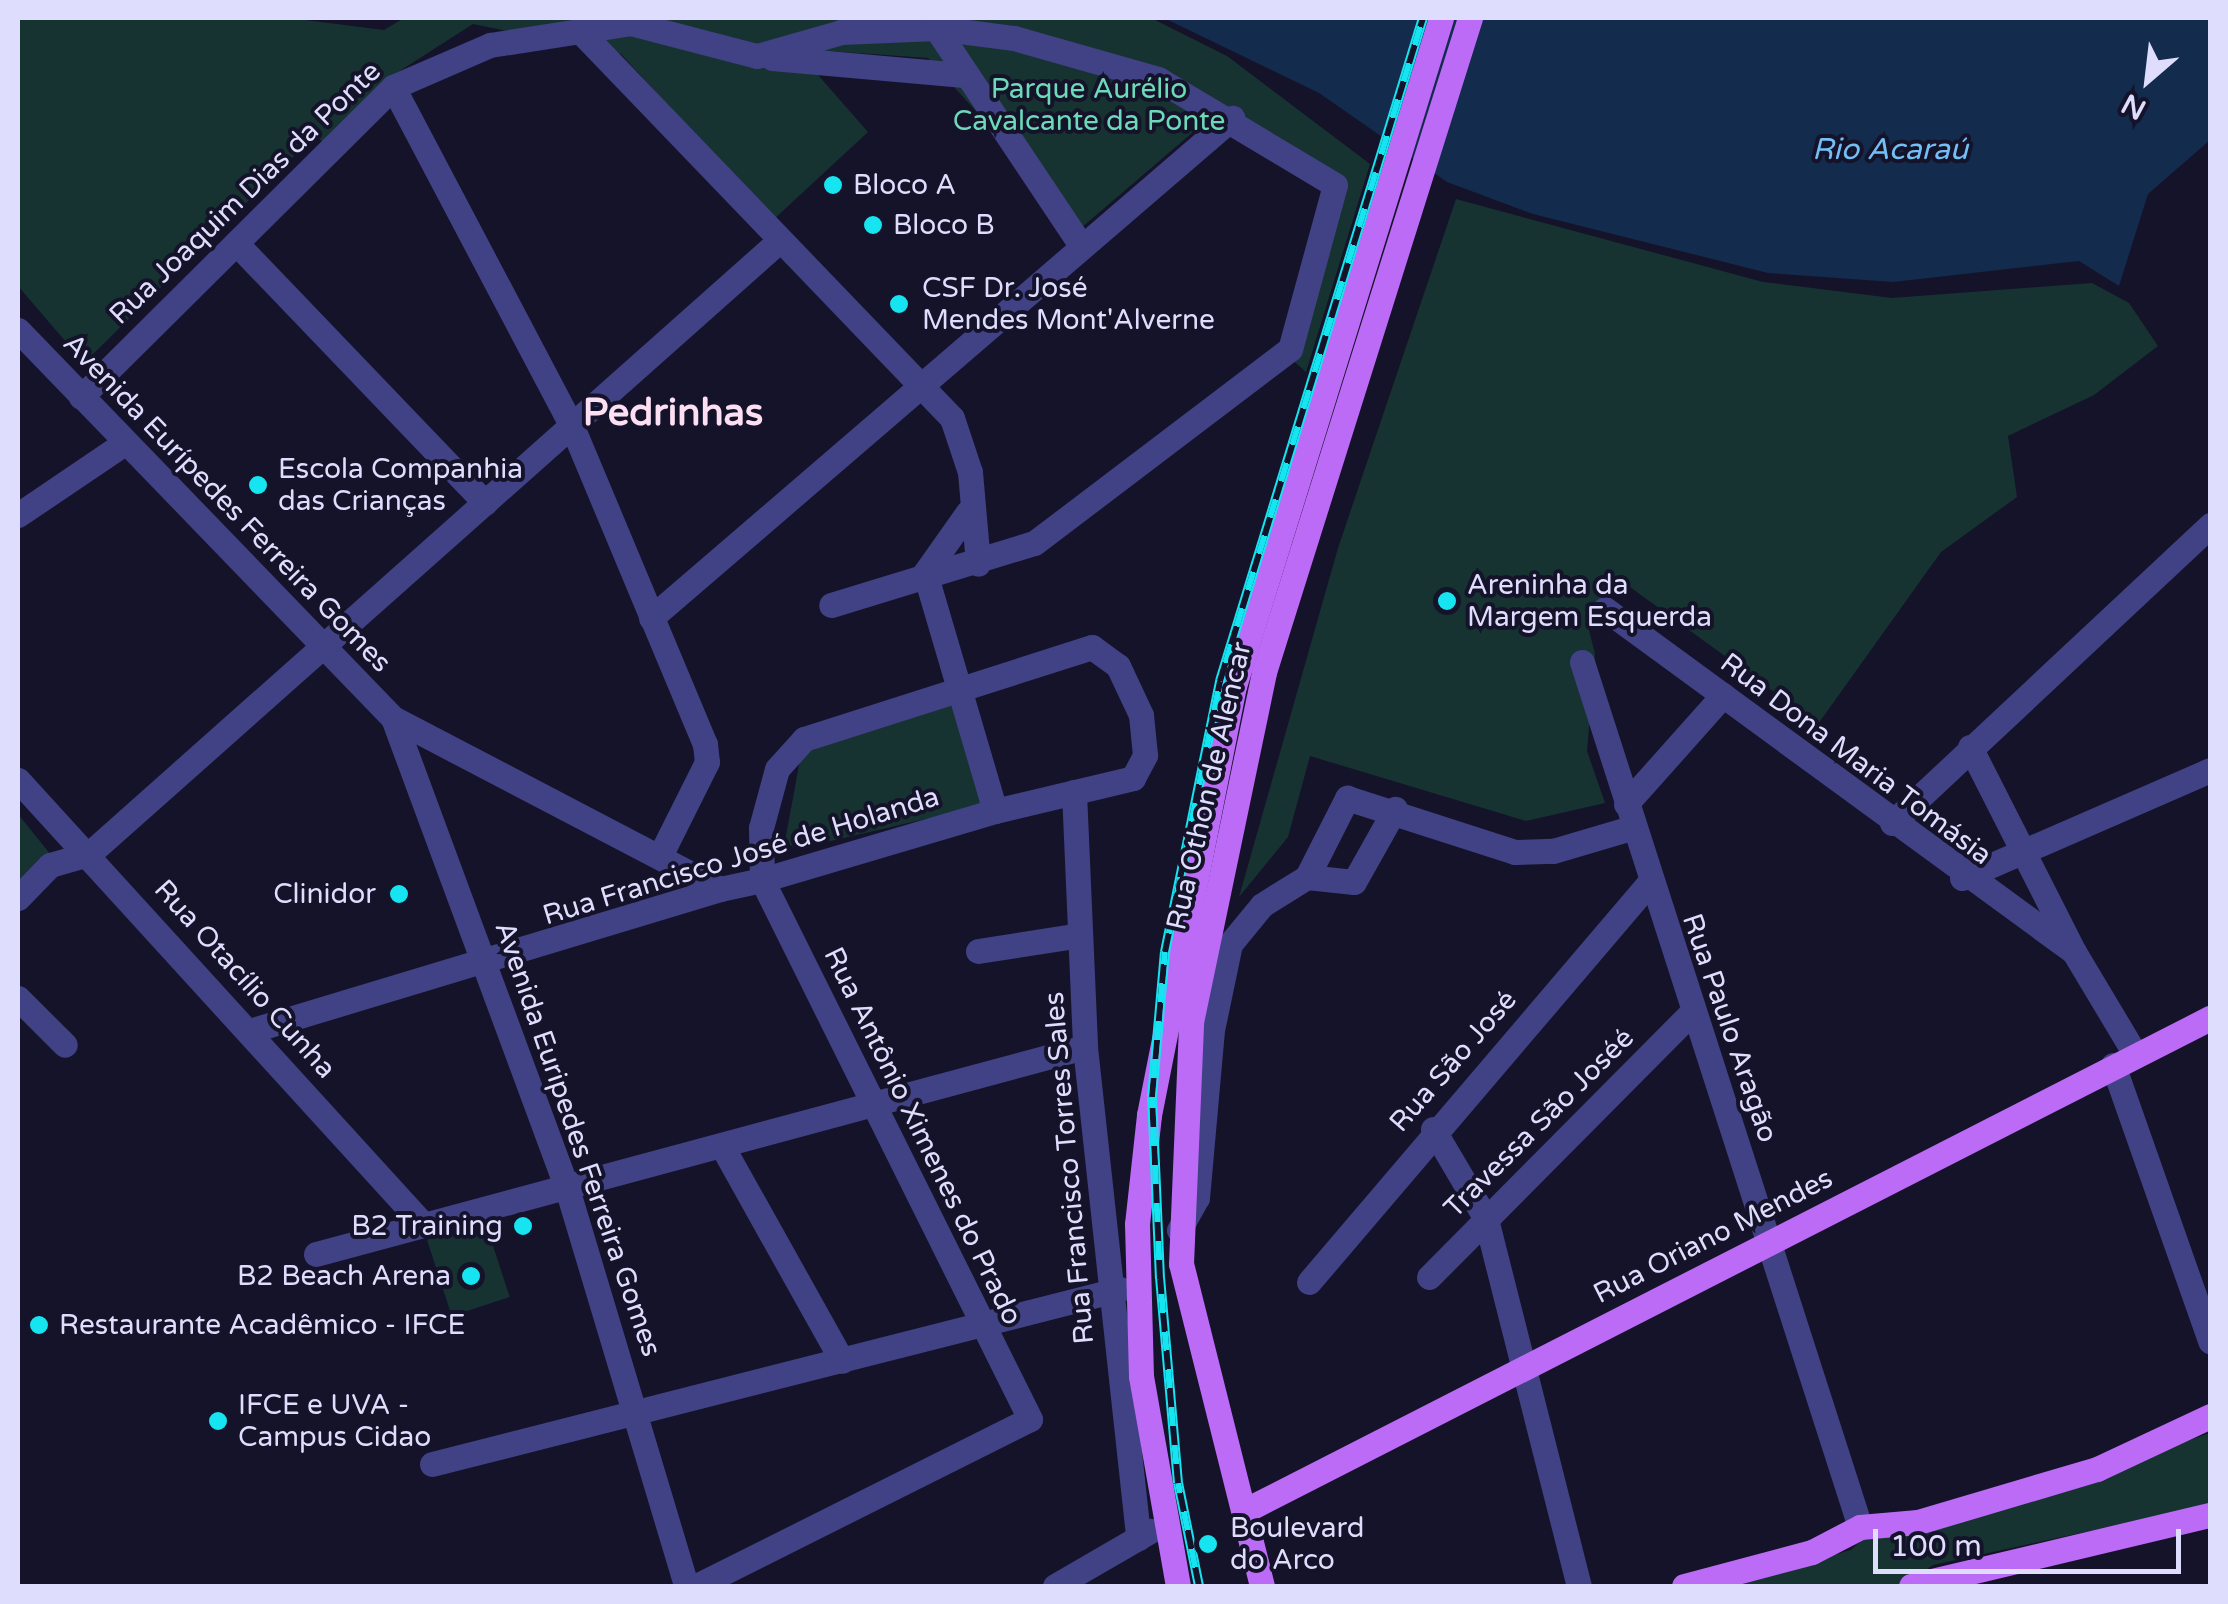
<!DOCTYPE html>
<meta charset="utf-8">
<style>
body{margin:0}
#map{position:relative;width:2228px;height:1604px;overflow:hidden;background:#151329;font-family:"Varela Round",sans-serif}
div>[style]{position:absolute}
.green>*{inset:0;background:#163331;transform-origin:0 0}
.water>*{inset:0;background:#132b4d}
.minor>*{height:25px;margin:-12.5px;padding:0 12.5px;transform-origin:12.5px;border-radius:12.5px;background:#414185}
.major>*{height:25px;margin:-12.5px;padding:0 12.5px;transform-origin:12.5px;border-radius:12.5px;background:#bc6bf6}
.rail>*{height:10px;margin-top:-5px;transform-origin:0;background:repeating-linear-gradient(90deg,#151329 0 19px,#16e4f0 0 38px);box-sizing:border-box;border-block:2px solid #16e4f0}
.dots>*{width:28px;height:28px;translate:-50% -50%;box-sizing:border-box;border:5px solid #151329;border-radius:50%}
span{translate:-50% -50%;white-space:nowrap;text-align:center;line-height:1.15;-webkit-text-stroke:8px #151329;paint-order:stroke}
.park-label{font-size:28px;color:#6cdab9}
.poi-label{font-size:28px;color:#dfddfd}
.left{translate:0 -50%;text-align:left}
.right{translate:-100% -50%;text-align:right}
.street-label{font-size:28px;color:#dfddfd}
.water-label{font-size:30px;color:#72bff6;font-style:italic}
.district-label{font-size:38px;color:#fddff3;font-weight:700}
.frame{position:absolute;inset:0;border:20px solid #dfddfd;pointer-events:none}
.north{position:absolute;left:2098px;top:30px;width:100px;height:100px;-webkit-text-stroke:8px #151329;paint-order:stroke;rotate:208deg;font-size:28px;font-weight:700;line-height:40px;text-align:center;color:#dfddfd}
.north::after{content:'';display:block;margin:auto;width:35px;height:45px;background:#dfddfd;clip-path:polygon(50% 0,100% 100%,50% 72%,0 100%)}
.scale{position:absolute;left:1873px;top:1529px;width:308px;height:45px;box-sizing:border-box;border:5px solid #dfddfd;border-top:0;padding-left:12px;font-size:30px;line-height:35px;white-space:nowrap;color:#dfddfd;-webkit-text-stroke:8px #151329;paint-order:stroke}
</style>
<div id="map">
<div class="green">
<div style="clip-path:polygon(18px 18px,289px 18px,384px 30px,404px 18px,1151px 18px,1227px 56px,1370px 164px,1306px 372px,1290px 358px,1343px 191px,1213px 115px,1081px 228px,928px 58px,829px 51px,818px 75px,868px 132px,773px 220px,621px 54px,473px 24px,387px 79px,324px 143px,315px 135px,84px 363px,18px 286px)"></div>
<div style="clip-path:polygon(1456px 199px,1763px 282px,1892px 298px,2092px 283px,2129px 303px,2158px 346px,2094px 395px,2008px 436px,2017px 497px,1941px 552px,1818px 724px,1619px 579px,1587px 622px,1595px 654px,1587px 751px,1605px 803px,1526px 821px,1310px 756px,1288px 837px,1239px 897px,1338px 548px)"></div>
<div style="clip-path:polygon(950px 699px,986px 805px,796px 849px,785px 841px,801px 754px)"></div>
<div style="clip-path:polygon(18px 814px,51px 855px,18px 887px)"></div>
<div style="left:485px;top:1221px;width:80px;height:61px;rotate:72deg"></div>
<div style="clip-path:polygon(2210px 1433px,2210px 1505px,1933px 1565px,1901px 1586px,1726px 1586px,1851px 1550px,1875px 1527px,1922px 1533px)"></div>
</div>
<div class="water">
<div style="clip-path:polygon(1164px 18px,2210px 18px,2210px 140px,2148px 194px,2119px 286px,2079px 261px,1893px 282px,1768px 273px,1533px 214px,1447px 182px,1319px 93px)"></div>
</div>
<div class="minor">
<div style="left:936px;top:28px;width:263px;rotate:56.3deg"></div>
<div style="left:581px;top:32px;width:535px;rotate:46.14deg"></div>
<div style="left:952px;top:418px;width:57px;rotate:71.6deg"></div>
<div style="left:970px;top:472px;width:92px;rotate:85deg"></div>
<div style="left:772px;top:58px;width:190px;rotate:5.1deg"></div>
<div style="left:393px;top:87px;width:381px;rotate:62.2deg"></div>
<div style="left:571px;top:424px;width:347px;rotate:67.3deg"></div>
<div style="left:705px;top:744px;width:18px;rotate:84deg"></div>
<div style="left:707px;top:762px;width:105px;rotate:116.6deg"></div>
<div style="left:236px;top:243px;width:360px;rotate:46.2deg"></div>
<div style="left:18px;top:330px;width:540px;rotate:45.98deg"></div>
<div style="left:393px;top:718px;width:369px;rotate:27.6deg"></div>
<div style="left:81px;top:397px;width:440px;rotate:-44.8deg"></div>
<div style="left:393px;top:87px;width:106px;rotate:-23.4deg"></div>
<div style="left:490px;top:45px;width:142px;rotate:-8.9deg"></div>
<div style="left:630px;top:23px;width:131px;rotate:14.6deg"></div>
<div style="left:757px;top:56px;width:87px;rotate:-15.9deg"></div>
<div style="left:841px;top:32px;width:95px;rotate:-2.4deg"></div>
<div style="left:936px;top:28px;width:79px;rotate:7.3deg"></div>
<div style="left:1014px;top:38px;width:150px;rotate:15.9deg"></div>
<div style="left:1158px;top:79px;width:206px;rotate:30.9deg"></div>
<div style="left:1335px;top:185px;width:170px;rotate:105.3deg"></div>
<div style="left:1290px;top:349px;width:321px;rotate:142.8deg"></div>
<div style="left:1034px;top:543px;width:212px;rotate:163deg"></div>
<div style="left:968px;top:512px;width:75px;rotate:125.2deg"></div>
<div style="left:925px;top:573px;width:248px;rotate:73.6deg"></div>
<div style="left:18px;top:515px;width:127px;rotate:-34.1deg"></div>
<div style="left:1605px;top:609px;width:581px;rotate:36.18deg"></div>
<div style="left:2074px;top:952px;width:119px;rotate:59.1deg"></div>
<div style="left:651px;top:618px;width:767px;rotate:-40.71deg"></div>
<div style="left:1582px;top:662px;width:909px;rotate:72.18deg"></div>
<div style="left:393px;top:718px;width:498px;rotate:69.7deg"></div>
<div style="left:566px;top:1185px;width:419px;rotate:73.3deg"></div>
<div style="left:1970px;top:747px;width:230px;rotate:63.1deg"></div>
<div style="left:18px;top:780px;width:600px;rotate:47.64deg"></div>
<div style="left:1074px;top:792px;width:255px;rotate:87.5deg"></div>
<div style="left:1085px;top:1047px;width:494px;rotate:83.8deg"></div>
<div style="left:1626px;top:804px;width:146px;rotate:-48.3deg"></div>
<div style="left:1892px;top:823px;width:436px;rotate:-43.1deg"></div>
<div style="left:1307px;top:877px;width:47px;rotate:6.1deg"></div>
<div style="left:1354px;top:882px;width:84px;rotate:-60.7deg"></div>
<div style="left:1962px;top:878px;width:270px;rotate:-23.5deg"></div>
<div style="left:18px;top:898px;width:46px;rotate:-45.9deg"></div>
<div style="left:50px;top:865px;width:41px;rotate:-15.8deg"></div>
<div style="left:89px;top:854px;width:923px;rotate:-41.62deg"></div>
<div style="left:978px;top:951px;width:103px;rotate:-8.9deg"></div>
<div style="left:18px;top:998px;width:66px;rotate:45deg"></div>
<div style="left:253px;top:1030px;width:488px;rotate:-16.8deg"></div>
<div style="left:720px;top:889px;width:43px;rotate:-12.1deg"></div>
<div style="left:762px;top:880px;width:243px;rotate:-16.5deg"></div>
<div style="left:995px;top:811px;width:142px;rotate:-13.4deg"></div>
<div style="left:1133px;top:778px;width:26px;rotate:-62deg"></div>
<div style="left:1145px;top:755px;width:40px;rotate:-95.7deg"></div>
<div style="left:1141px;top:715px;width:54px;rotate:-115.1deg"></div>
<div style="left:1118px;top:666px;width:32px;rotate:-144deg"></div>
<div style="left:1092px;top:647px;width:302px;rotate:162.3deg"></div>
<div style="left:804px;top:739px;width:40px;rotate:132deg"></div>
<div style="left:777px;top:769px;width:61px;rotate:105.2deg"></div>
<div style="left:761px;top:828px;width:52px;rotate:88.9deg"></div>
<div style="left:762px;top:880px;width:602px;rotate:63.56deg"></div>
<div style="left:1030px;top:1419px;width:373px;rotate:153.4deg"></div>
<div style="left:2113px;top:1065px;width:293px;rotate:70.6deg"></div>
<div style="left:1433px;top:1129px;width:104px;rotate:59.5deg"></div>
<div style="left:1486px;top:1219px;width:379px;rotate:75.8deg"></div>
<div style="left:722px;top:1146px;width:246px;rotate:60.8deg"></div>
<div style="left:1179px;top:1230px;width:37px;rotate:-61deg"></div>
<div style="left:1197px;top:1198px;width:169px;rotate:-84.9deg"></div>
<div style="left:1212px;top:1030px;width:88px;rotate:-78.2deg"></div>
<div style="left:1230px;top:944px;width:50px;rotate:-50.6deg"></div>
<div style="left:1262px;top:905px;width:53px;rotate:-31.9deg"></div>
<div style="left:1307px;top:877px;width:89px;rotate:-63.1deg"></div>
<div style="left:1347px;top:798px;width:176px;rotate:17.8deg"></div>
<div style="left:1515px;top:852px;width:38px;rotate:-2deg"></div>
<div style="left:1553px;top:851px;width:84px;rotate:-16.5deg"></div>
<div style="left:316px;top:1254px;width:796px;rotate:-15.07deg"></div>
<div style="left:1429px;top:1277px;width:372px;rotate:-45.2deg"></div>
<div style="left:1309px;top:1282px;width:524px;rotate:-49.56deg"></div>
<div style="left:432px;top:1464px;width:710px;rotate:-14.27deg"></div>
<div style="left:1055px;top:1586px;width:110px;rotate:-30.1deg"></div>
</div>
<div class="major">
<div style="left:1244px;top:1511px;width:1085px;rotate:-27.04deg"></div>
<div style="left:1178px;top:1586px;width:213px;rotate:-100deg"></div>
<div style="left:1141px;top:1376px;width:152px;rotate:-91.5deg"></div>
<div style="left:1137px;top:1224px;width:110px;rotate:-83.7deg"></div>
<div style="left:1149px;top:1115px;width:437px;rotate:-78.8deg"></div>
<div style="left:1234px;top:686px;width:699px;rotate:-72.78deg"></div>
<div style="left:1262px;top:1586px;width:332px;rotate:-104.1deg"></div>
<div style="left:1181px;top:1264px;width:242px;rotate:-87.6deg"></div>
<div style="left:1191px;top:1022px;width:358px;rotate:-78.2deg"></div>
<div style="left:1264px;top:672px;width:686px;rotate:-72.52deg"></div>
<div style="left:1684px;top:1586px;width:132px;rotate:-14.9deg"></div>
<div style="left:1812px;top:1552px;width:54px;rotate:-27.5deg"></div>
<div style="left:1860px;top:1527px;width:58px;rotate:-4.9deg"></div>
<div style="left:1918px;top:1522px;width:187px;rotate:-16.5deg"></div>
<div style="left:2097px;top:1469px;width:125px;rotate:-25.1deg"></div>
<div style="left:1911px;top:1586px;width:307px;rotate:-13.4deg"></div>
</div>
<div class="rail">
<div style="left:1199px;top:1586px;width:105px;rotate:-101.5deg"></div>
<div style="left:1178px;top:1483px;width:205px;rotate:-95deg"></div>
<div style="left:1160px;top:1279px;width:182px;rotate:-92.5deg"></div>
<div style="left:1152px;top:1097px;width:146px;rotate:-84.9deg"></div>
<div style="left:1165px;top:952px;width:277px;rotate:-78.5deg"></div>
<div style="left:1220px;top:681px;width:693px;rotate:-72.98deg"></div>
</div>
<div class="dots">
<div style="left:833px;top:185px;background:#16e4f0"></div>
<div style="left:873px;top:225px;background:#16e4f0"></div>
<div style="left:899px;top:304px;background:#16e4f0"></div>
<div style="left:258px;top:485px;background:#16e4f0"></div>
<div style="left:1447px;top:601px;background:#16e4f0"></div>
<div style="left:399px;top:894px;background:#16e4f0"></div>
<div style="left:523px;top:1226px;background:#16e4f0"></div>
<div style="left:471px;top:1276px;background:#16e4f0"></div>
<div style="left:39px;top:1325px;background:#16e4f0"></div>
<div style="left:218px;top:1421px;background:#16e4f0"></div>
<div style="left:1208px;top:1544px;background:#16e4f0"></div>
</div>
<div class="park-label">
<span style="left:1089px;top:105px">Parque Aurélio<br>Cavalcante da Ponte</span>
</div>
<div class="poi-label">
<span class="left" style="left:853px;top:185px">Bloco A</span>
<span class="left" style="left:893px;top:225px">Bloco B</span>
<span class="left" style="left:922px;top:304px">CSF Dr. José<br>Mendes Mont'Alverne</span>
<span class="left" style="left:278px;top:485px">Escola Companhia<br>das Crianças</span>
<span class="left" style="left:1467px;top:601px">Areninha da<br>Margem Esquerda</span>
<span class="right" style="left:376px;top:894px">Clinidor</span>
<span class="right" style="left:503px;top:1226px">B2 Training</span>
<span class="right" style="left:451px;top:1276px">B2 Beach Arena</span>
<span class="left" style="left:59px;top:1325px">Restaurante Acadêmico - IFCE</span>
<span class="left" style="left:238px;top:1421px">IFCE e UVA -<br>Campus Cidao</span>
<span class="left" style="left:1230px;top:1544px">Boulevard<br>do Arco</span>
</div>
<div class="street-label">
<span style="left:245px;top:193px;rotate:-44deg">Rua Joaquim Dias da Ponte</span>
<span style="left:227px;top:503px;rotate:46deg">Avenida Eurípedes Ferreira Gomes</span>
<span style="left:1856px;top:759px;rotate:37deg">Rua Dona Maria Tomásia</span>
<span style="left:1209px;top:786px;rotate:-77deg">Rua Othon de Alencar</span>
<span style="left:741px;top:856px;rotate:-17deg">Rua Francisco José de Holanda</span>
<span style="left:245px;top:979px;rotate:48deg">Rua Otacílio Cunha</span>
<span style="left:1730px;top:1028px;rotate:71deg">Rua Paulo Aragão</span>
<span style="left:1453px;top:1061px;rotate:-49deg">Rua São José</span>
<span style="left:1539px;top:1123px;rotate:-45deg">Travessa São Joséé</span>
<span style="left:923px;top:1136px;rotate:64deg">Rua Antônio Ximenes do Prado</span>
<span style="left:578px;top:1139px;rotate:71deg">Avenida Euripedes Ferreira Gomes</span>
<span style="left:1069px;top:1168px;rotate:-95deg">Rua Francisco Torres Sales</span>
<span style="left:1713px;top:1236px;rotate:-27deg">Rua Oriano Mendes</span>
</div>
<div class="water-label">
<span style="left:1890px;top:150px">Rio Acaraú</span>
</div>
<div class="district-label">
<span style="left:673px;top:414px">Pedrinhas</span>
</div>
<div class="frame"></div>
<div class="north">N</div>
<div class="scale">100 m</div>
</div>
